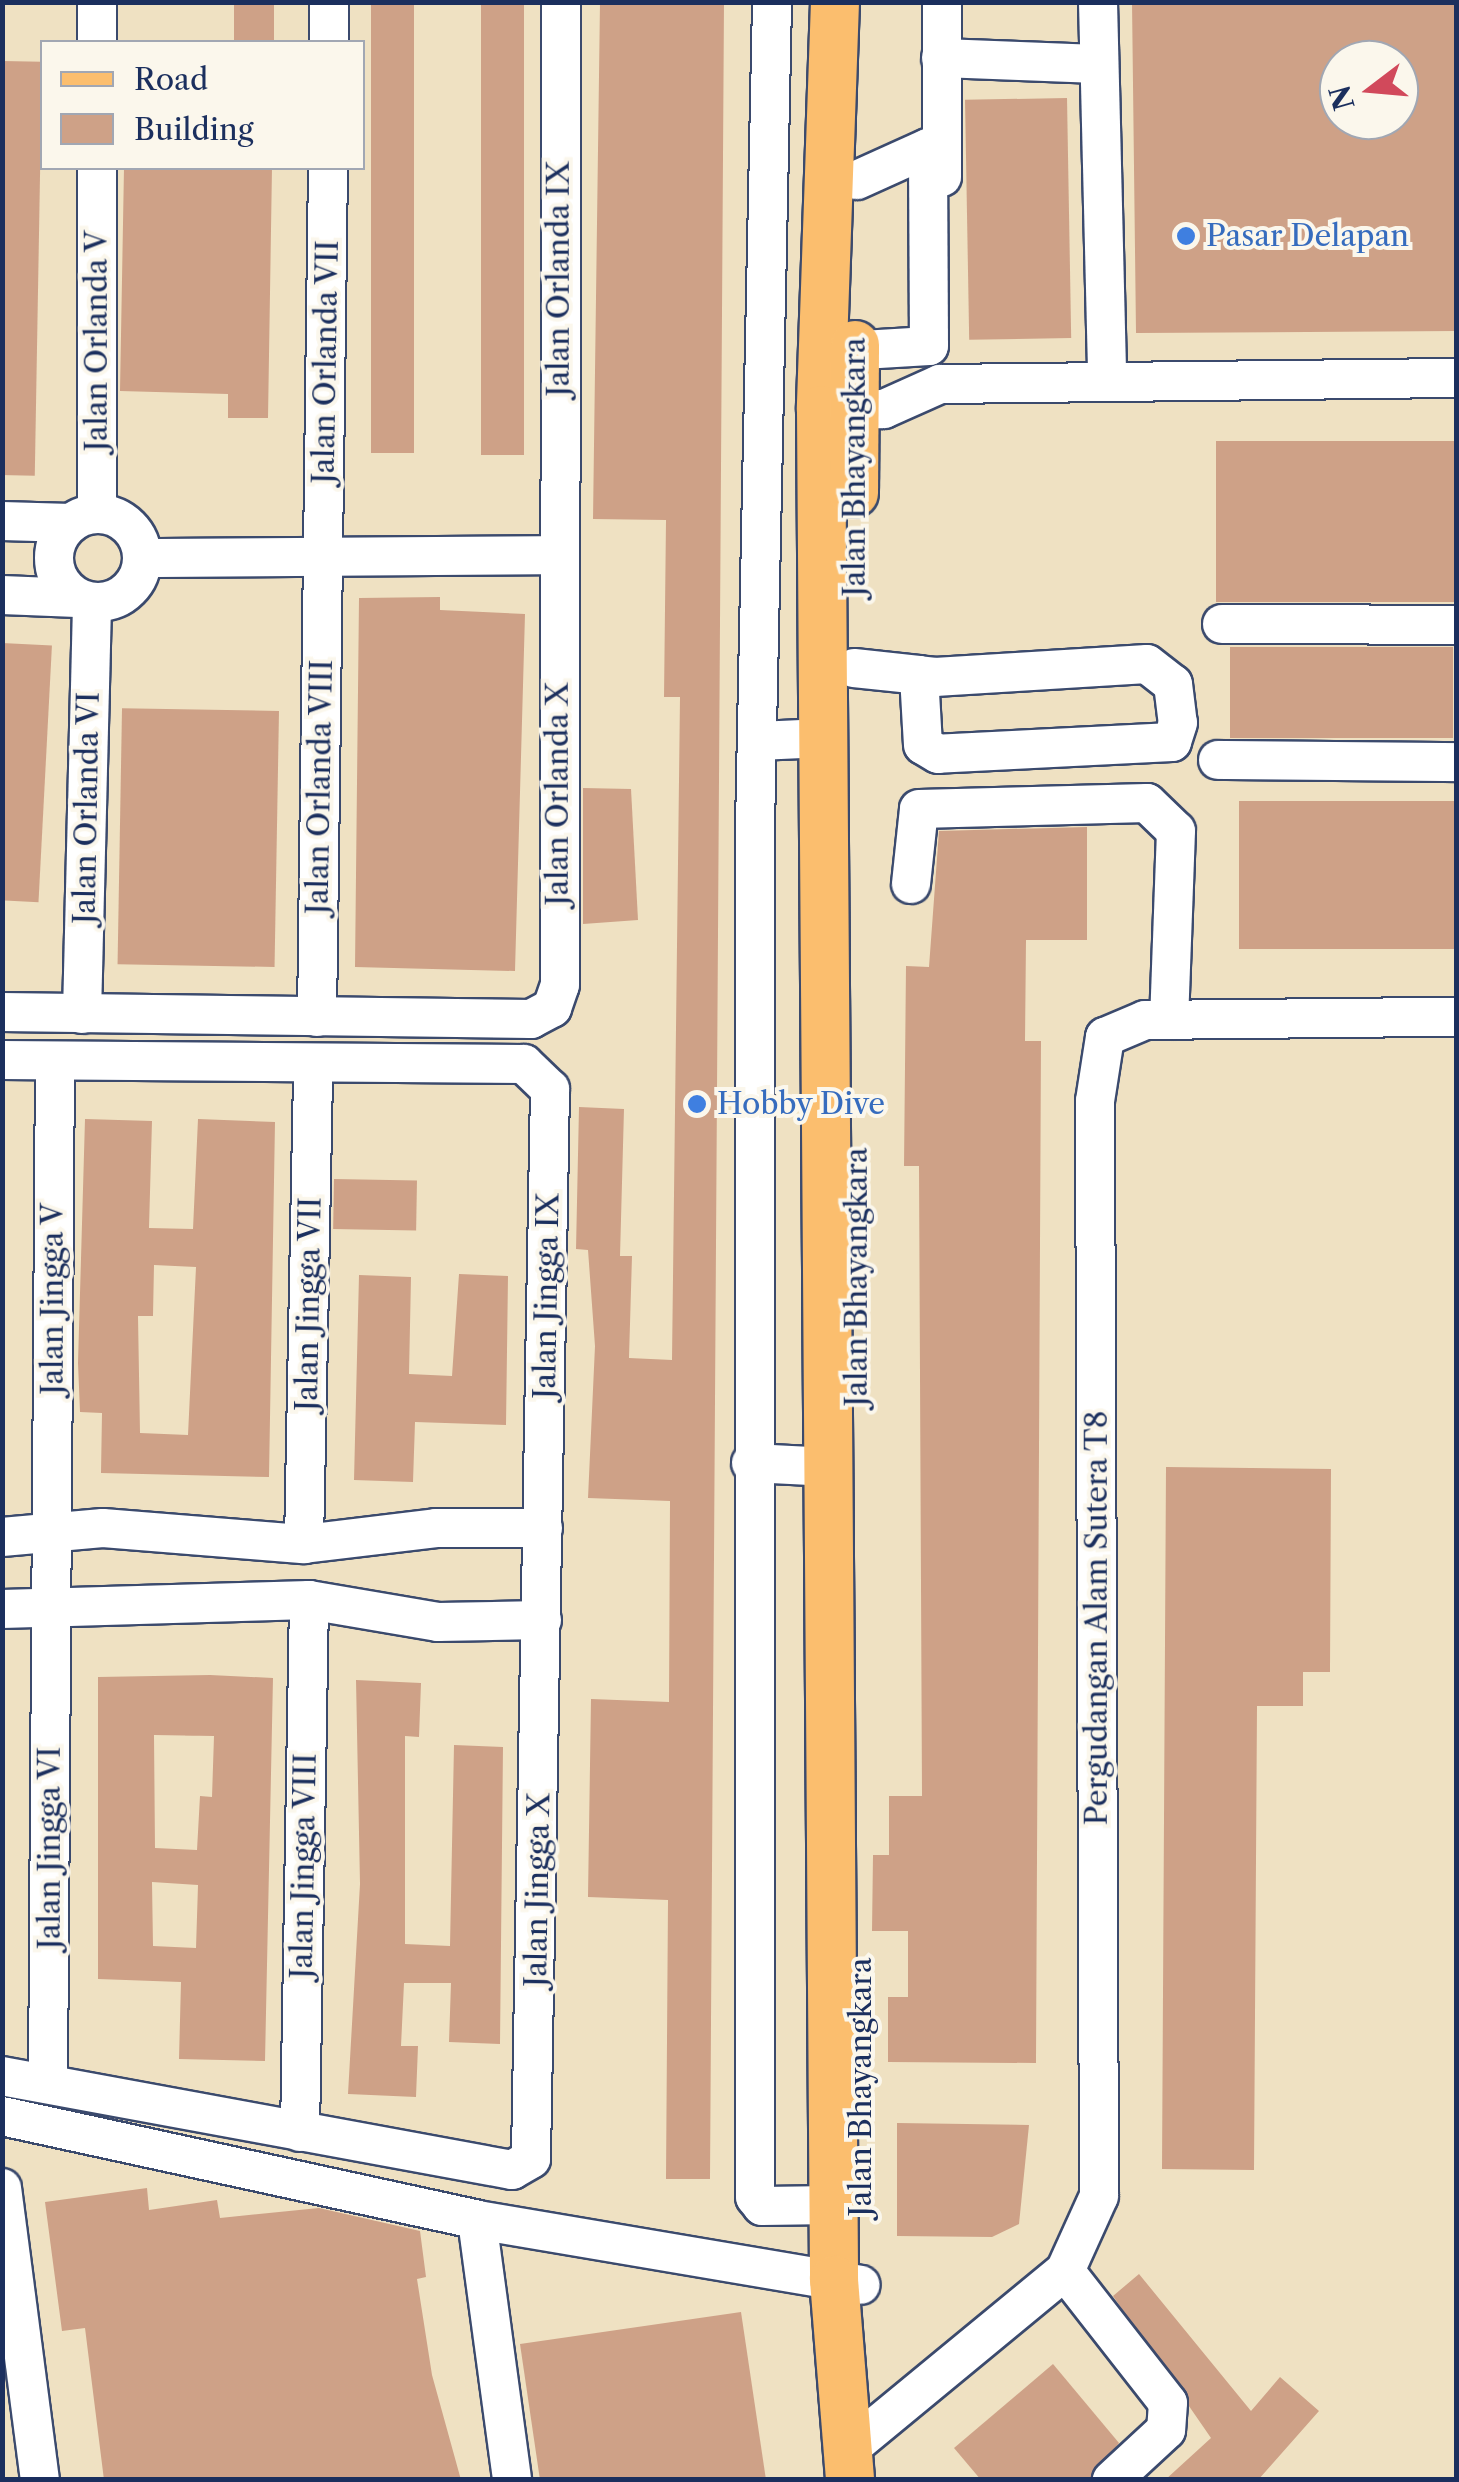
<!DOCTYPE html>
<style>
body{margin:0}
#map{position:relative;width:1459px;height:2482px;overflow:hidden;background:#efe1c2;font-family:"Libre Caslon Text",serif}
div>[style]{position:absolute}
.building>*{inset:0;background:#cea187;transform-origin:0 0}
.roads{filter:drop-shadow(2px 0 #3b4a6d) drop-shadow(-2px 0 #3b4a6d) drop-shadow(0 2px #3b4a6d) drop-shadow(0 -2px #3b4a6d)}
.minor>*{height:38px;margin:-19px;padding:0 19px;transform-origin:19px;border-radius:19px;background:#fff}
.minor>.ring{margin:-19px;padding:0;box-sizing:content-box;background:none;border:38px solid #fff;border-radius:50%}
.major>*{height:48px;margin:-24px;padding:0 24px;transform-origin:24px;border-radius:24px;background:#fbbe6e}
.dots>*{width:28px;height:28px;translate:-50% -50%;box-sizing:border-box;border:5px solid #fbf7ec;border-radius:50%}
span{translate:-50% -50%;white-space:nowrap;text-align:center;line-height:1.15;-webkit-text-stroke:8px #fbf7ec;paint-order:stroke}
.shop-label{font-size:30px;color:#366cbe}
.left{translate:0 -50%;text-align:left}
.street-label{font-size:30px;color:#1b2f5e}
.frame{position:absolute;inset:0;border:5px solid #1b2f5e;pointer-events:none}
.legend{position:absolute;left:40px;top:40px;width:325px;height:130px;box-sizing:border-box;background:#fbf7ec;border:2px solid #a1a7b3;margin:0;padding:12px 18px;list-style:none;font-size:30px;color:#1b2f5e}
.legend li{display:flex;align-items:center;gap:20px;height:50px}
.legend b{width:50px;border:2px solid #a1a7b3}
.north{position:absolute;left:1319px;top:40px;width:100px;height:100px;box-sizing:border-box;background:#fbf7ec;border:2px solid #a1a7b3;border-radius:50%;rotate:254deg;font-size:28px;font-weight:700;line-height:40px;text-align:center;color:#1b2f5e}
.north::after{content:'';display:block;margin:auto;width:35px;height:45px;background:#d1495b;clip-path:polygon(50% 0,100% 100%,50% 72%,0 100%)}
</style>
<div id="map">
<div class="building">
<div style="left:234px;top:2px;width:40px;height:40px"></div>
<div style="left:371px;top:2px;width:43px;height:451px"></div>
<div style="left:481px;top:2px;width:43px;height:453px"></div>
<div style="clip-path:polygon(600px 2px,724px 2px,710px 2179px,666px 2179px,668px 1900px,588px 1897px,591px 1699px,669px 1702px,670px 1501px,588px 1498px,595px 1346px,588px 1250px,576px 1249px,579px 1107px,624px 1109px,620px 1256px,632px 1256px,629px 1358px,672px 1360px,680px 697px,664px 697px,666px 520px,593px 519px)"></div>
<div style="clip-path:polygon(evenodd,1132px 2px,1456px 2px,1456px 331px,1136px 333px,1132px 2px,1339px 60px,1399px 60px,1399px 120px,1339px 120px,1339px 60px)"></div>
<div style="left:2px;top:61px;width:40px;height:414px;rotate:1deg"></div>
<div style="left:1067px;top:98px;width:240px;height:102px;rotate:89deg"></div>
<div style="clip-path:polygon(124px 168px,272px 168px,268px 418px,228px 418px,228px 394px,120px 391px)"></div>
<div style="left:1216px;top:441px;width:240px;height:161px"></div>
<div style="clip-path:polygon(440px 597px,440px 610px,525px 614px,515px 971px,355px 967px,359px 598px)"></div>
<div style="left:2px;top:643px;width:50px;height:257px;rotate:3deg"></div>
<div style="left:1230px;top:647px;width:223px;height:91px"></div>
<div style="left:279px;top:711px;width:256px;height:157px;rotate:91deg"></div>
<div style="clip-path:polygon(583px 788px,631px 789px,638px 920px,583px 924px)"></div>
<div style="left:1239px;top:801px;width:217px;height:148px"></div>
<div style="clip-path:polygon(1087px 827px,1087px 940px,1026px 940px,1025px 1041px,1041px 1041px,1036px 2063px,888px 2062px,888px 1997px,908px 1997px,908px 1931px,872px 1931px,873px 1855px,889px 1855px,889px 1796px,922px 1796px,919px 1166px,904px 1166px,906px 966px,929px 967px,939px 831px)"></div>
<div style="clip-path:polygon(evenodd,85px 1119px,152px 1121px,149px 1228px,193px 1229px,198px 1119px,275px 1122px,269px 1477px,101px 1473px,102px 1413px,80px 1412px,78px 1363px,85px 1119px,154px 1265px,196px 1267px,188px 1435px,140px 1433px,138px 1316px,153px 1316px,154px 1265px)"></div>
<div style="left:334px;top:1179px;width:83px;height:50px;rotate:1deg"></div>
<div style="clip-path:polygon(459px 1274px,508px 1276px,506px 1425px,415px 1422px,413px 1482px,354px 1480px,359px 1275px,411px 1277px,409px 1374px,452px 1376px)"></div>
<div style="clip-path:polygon(1166px 1467px,1331px 1469px,1330px 1672px,1303px 1672px,1303px 1706px,1257px 1706px,1254px 2170px,1162px 2169px)"></div>
<div style="clip-path:polygon(evenodd,210px 1675px,273px 1678px,265px 2061px,179px 2059px,181px 1982px,98px 1979px,98px 1677px,210px 1675px,154px 1735px,214px 1736px,212px 1797px,200px 1796px,197px 1850px,155px 1848px,154px 1735px,210px 1675px,152px 1882px,198px 1885px,196px 1948px,153px 1946px,152px 1882px)"></div>
<div style="clip-path:polygon(356px 1680px,421px 1683px,419px 1737px,405px 1736px,405px 1944px,450px 1946px,454px 1745px,503px 1747px,500px 2044px,449px 2042px,451px 1983px,404px 1983px,401px 2046px,418px 2046px,416px 2097px,348px 2094px,360px 1884px)"></div>
<div style="clip-path:polygon(897px 2123px,1029px 2125px,1019px 2224px,992px 2237px,897px 2236px)"></div>
<div style="clip-path:polygon(147px 2188px,149px 2210px,217px 2200px,220px 2218px,319px 2208px,420px 2231px,426px 2277px,417px 2279px,432px 2375px,461px 2480px,104px 2480px,85px 2328px,62px 2331px,45px 2202px)"></div>
<div style="clip-path:polygon(1139px 2274px,1251px 2411px,1280px 2377px,1319px 2411px,1258px 2480px,1165px 2480px,1211px 2438px,1113px 2296px)"></div>
<div style="clip-path:polygon(741px 2312px,766px 2480px,540px 2480px,520px 2344px)"></div>
<div style="clip-path:polygon(1053px 2364px,1119px 2443px,1090px 2480px,981px 2480px,954px 2448px)"></div>
</div>
<div class="roads">
<div class="minor">
<div style="left:772px;top:2px;width:822px;rotate:91.18deg"></div>
<div style="left:755px;top:824px;width:1373px;rotate:90deg"></div>
<div style="left:755px;top:2197px;width:11px;rotate:52deg"></div>
<div style="left:762px;top:2206px;width:71px;rotate:-0.8deg"></div>
<div style="left:942px;top:2px;width:175px;rotate:90deg"></div>
<div style="left:1098px;top:2px;width:373px;rotate:88.6deg"></div>
<div style="left:97px;top:42px;width:40px;rotate:-90deg"></div>
<div style="left:329px;top:42px;width:40px;rotate:-90deg"></div>
<div style="left:941px;top:58px;width:157px;rotate:2.2deg"></div>
<div style="left:829px;top:352px;width:100px;rotate:-3.4deg"></div>
<div style="left:929px;top:346px;width:198px;rotate:-90.3deg"></div>
<div style="left:928px;top:148px;width:78px;rotate:155.7deg"></div>
<div style="left:830px;top:411px;width:54px;rotate:-2.1deg"></div>
<div style="left:884px;top:409px;width:61px;rotate:-24.1deg"></div>
<div style="left:940px;top:384px;width:516px;rotate:-0.67deg"></div>
<div style="left:97px;top:514px;width:346px;rotate:-90deg"></div>
<div class="ring" style="left:54px;top:514px;width:50px;height:50px"></div>
<div style="left:2px;top:521px;width:69px;rotate:1.7deg"></div>
<div style="left:142px;top:558px;width:414px;rotate:-0.4deg"></div>
<div style="left:2px;top:595px;width:75px;rotate:2.3deg"></div>
<div style="left:1222px;top:624px;width:234px;rotate:0.2deg"></div>
<div style="left:854px;top:668px;width:65px;rotate:6.1deg"></div>
<div style="left:919px;top:675px;width:16px;rotate:7deg"></div>
<div style="left:935px;top:677px;width:212px;rotate:-3.5deg"></div>
<div style="left:1147px;top:664px;width:33px;rotate:38deg"></div>
<div style="left:1173px;top:684px;width:39px;rotate:83deg"></div>
<div style="left:1178px;top:723px;width:20px;rotate:108deg"></div>
<div style="left:1172px;top:742px;width:234px;rotate:177.1deg"></div>
<div style="left:938px;top:754px;width:17px;rotate:-149deg"></div>
<div style="left:923px;top:745px;width:70px;rotate:-93.3deg"></div>
<div style="left:758px;top:741px;width:66px;rotate:-2.6deg"></div>
<div style="left:1218px;top:760px;width:238px;rotate:0.5deg"></div>
<div style="left:911px;top:884px;width:75px;rotate:-83.9deg"></div>
<div style="left:919px;top:809px;width:228px;rotate:-1.5deg"></div>
<div style="left:1147px;top:803px;width:40px;rotate:44deg"></div>
<div style="left:1176px;top:831px;width:189px;rotate:92.1deg"></div>
<div style="left:2px;top:1012px;width:529px;rotate:0.76deg"></div>
<div style="left:531px;top:1019px;width:24px;rotate:-28deg"></div>
<div style="left:552px;top:1008px;width:24px;rotate:-71deg"></div>
<div style="left:560px;top:985px;width:983px;rotate:-89.94deg"></div>
<div style="left:82px;top:1014px;width:412px;rotate:-88.6deg"></div>
<div style="left:317px;top:1017px;width:849px;rotate:-89.26deg"></div>
<div style="left:2px;top:1060px;width:522px;rotate:0.44deg"></div>
<div style="left:524px;top:1064px;width:36px;rotate:44deg"></div>
<div style="left:550px;top:1089px;width:1070px;rotate:91.02deg"></div>
<div style="left:531px;top:2159px;width:22px;rotate:150deg"></div>
<div style="left:512px;top:2170px;width:519px;rotate:-169.56deg"></div>
<div style="left:751px;top:1463px;width:80px;rotate:2.9deg"></div>
<div style="left:2px;top:1537px;width:101px;rotate:-5.1deg"></div>
<div style="left:103px;top:1528px;width:202px;rotate:4.6deg"></div>
<div style="left:304px;top:1544px;width:133px;rotate:-6.9deg"></div>
<div style="left:436px;top:1528px;width:107px"></div>
<div style="left:304px;top:1544px;width:481px;rotate:-88.9deg"></div>
<div style="left:2px;top:1609px;width:307px;rotate:-1.7deg"></div>
<div style="left:309px;top:1600px;width:131px;rotate:9.7deg"></div>
<div style="left:438px;top:1622px;width:104px;rotate:-1.1deg"></div>
<div style="left:48px;top:2084px;width:1023px;rotate:-89.61deg"></div>
<div style="left:2px;top:2116px;width:486px;rotate:12.3deg"></div>
<div style="left:477px;top:2220px;width:389px;rotate:9.6deg"></div>
<div style="left:300px;top:2132px;width:532px;rotate:-89.03deg"></div>
<div style="left:2px;top:2188px;width:294px;rotate:82.6deg"></div>
<div style="left:477px;top:2220px;width:262px;rotate:82.3deg"></div>
<div style="left:1065px;top:2271px;width:167px;rotate:52deg"></div>
<div style="left:1168px;top:2403px;width:27px;rotate:94deg"></div>
<div style="left:1166px;top:2430px;width:74px;rotate:137.2deg"></div>
<div style="left:850px;top:2448px;width:278px;rotate:-39.5deg"></div>
<div style="left:1065px;top:2271px;width:82px;rotate:-65.6deg"></div>
<div style="left:1099px;top:2196px;width:1095px;rotate:-90.21deg"></div>
<div style="left:1095px;top:1101px;width:65px;rotate:-81.1deg"></div>
<div style="left:1105px;top:1037px;width:43px;rotate:-23deg"></div>
<div style="left:1145px;top:1020px;width:311px;rotate:-0.6deg"></div>
</div>
<div class="major">
<div style="left:835px;top:2px;width:408px;rotate:92deg"></div>
<div style="left:821px;top:410px;width:1870px;rotate:89.6deg"></div>
<div style="left:834px;top:2280px;width:201px;rotate:85.4deg"></div>
<div style="left:854px;top:493px;width:148px;rotate:-89.6deg"></div>
</div>
</div>
<div class="dots">
<div style="left:1186px;top:236px;background:#3f7fe0"></div>
<div style="left:697px;top:1104px;background:#3f7fe0"></div>
</div>
<div class="shop-label">
<span class="left" style="left:1206px;top:236px">Pasar Delapan</span>
<span class="left" style="left:717px;top:1104px">Hobby Dive</span>
</div>
<div class="street-label">
<span style="left:559px;top:279px;rotate:-90deg">Jalan Orlanda IX</span>
<span style="left:97px;top:341px;rotate:-90deg">Jalan Orlanda V</span>
<span style="left:326px;top:362px;rotate:-89deg">Jalan Orlanda VII</span>
<span style="left:855px;top:467px;rotate:-90deg">Jalan Bhayangkara</span>
<span style="left:320px;top:787px;rotate:-89deg">Jalan Orlanda VIII</span>
<span style="left:558px;top:794px;rotate:-90deg">Jalan Orlanda X</span>
<span style="left:87px;top:808px;rotate:-89deg">Jalan Orlanda VI</span>
<span style="left:857px;top:1277px;rotate:-90deg">Jalan Bhayangkara</span>
<span style="left:547px;top:1296px;rotate:-89deg">Jalan Jingga IX</span>
<span style="left:53px;top:1299px;rotate:-90deg">Jalan Jingga V</span>
<span style="left:309px;top:1304px;rotate:-89deg">Jalan Jingga VII</span>
<span style="left:1097px;top:1618px;rotate:-90deg">Pergudangan Alam Sutera T8</span>
<span style="left:50px;top:1848px;rotate:-90deg">Jalan Jingga VI</span>
<span style="left:304px;top:1866px;rotate:-89deg">Jalan Jingga VIII</span>
<span style="left:538px;top:1890px;rotate:-89deg">Jalan Jingga X</span>
<span style="left:861px;top:2087px;rotate:-90deg">Jalan Bhayangkara</span>
</div>
<div class="frame"></div>
<ul class="legend">
<li><b style="height:12px;background:#fbbe6e"></b>Road</li>
<li><b style="height:28px;background:#cea187"></b>Building</li>
</ul>
<div class="north">N</div>
</div>
